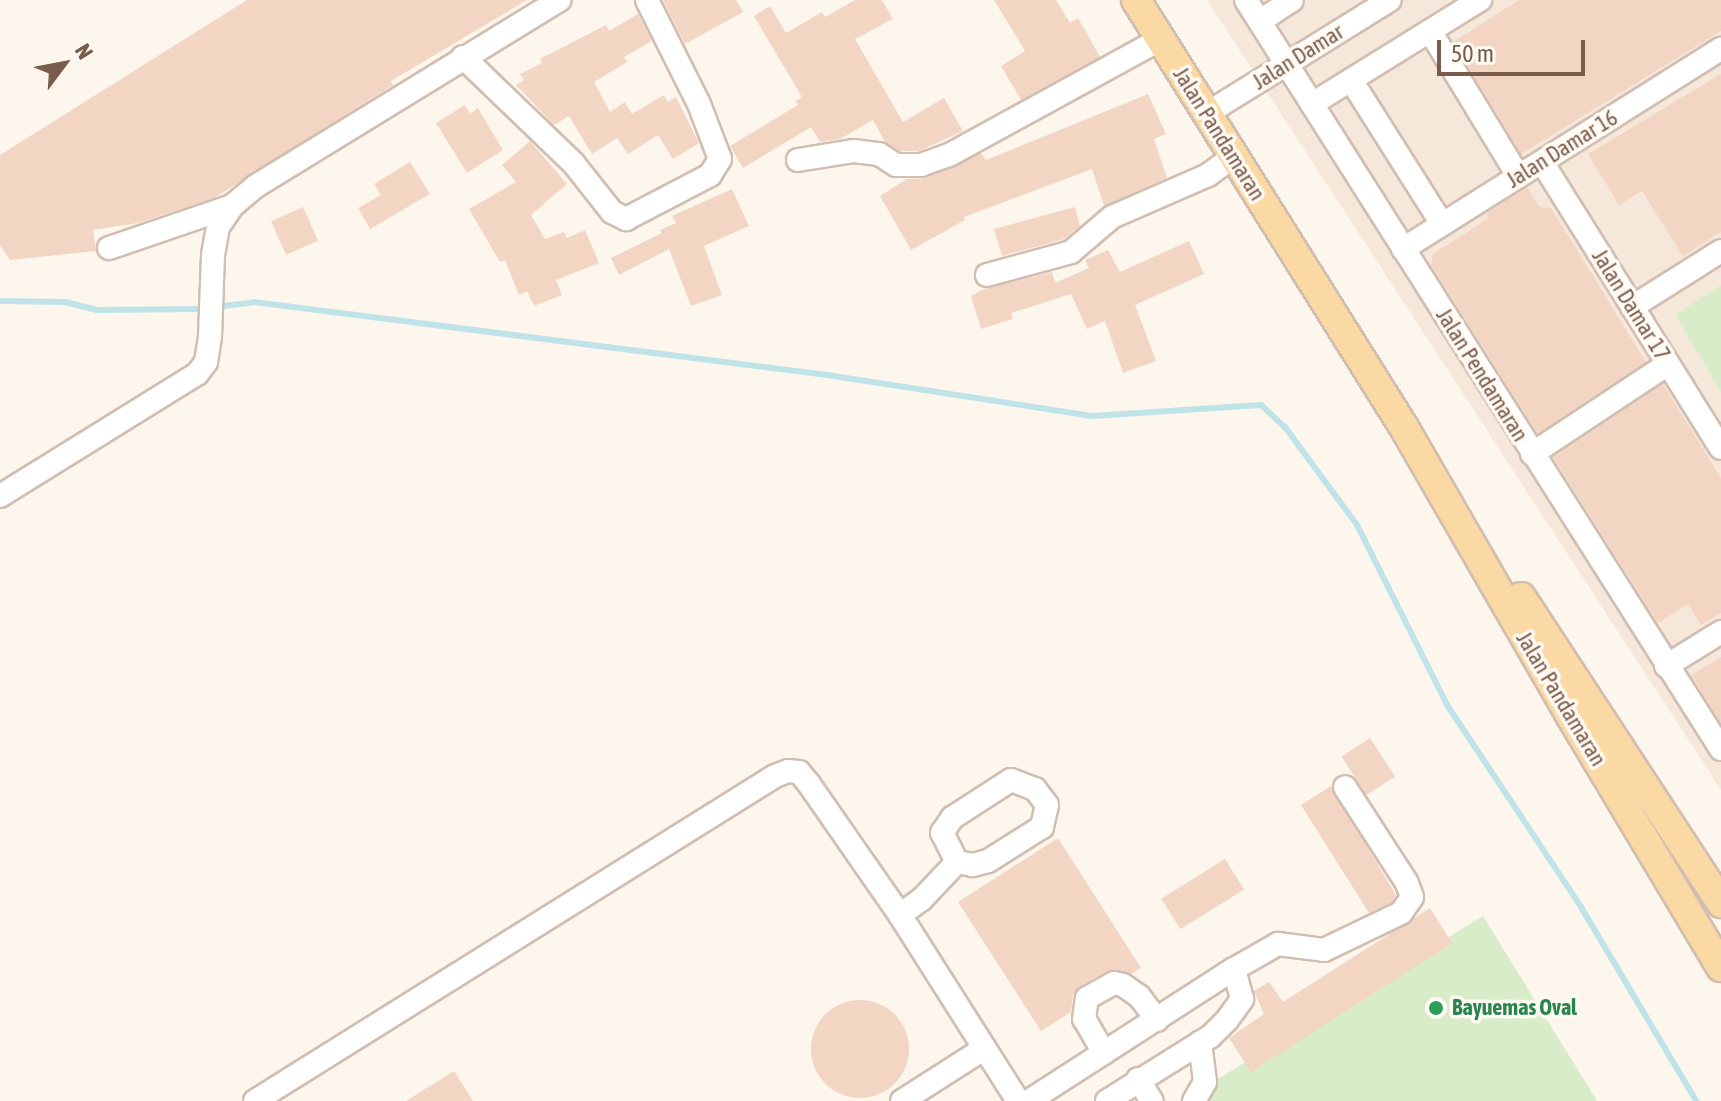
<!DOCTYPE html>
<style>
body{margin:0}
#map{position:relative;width:1721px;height:1101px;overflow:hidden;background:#fdf6ec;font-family:"Asap Condensed",sans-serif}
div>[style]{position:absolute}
.residential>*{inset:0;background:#f5e8da}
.green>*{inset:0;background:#d8ecc9}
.stream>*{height:6px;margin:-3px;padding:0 3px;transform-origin:3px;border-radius:3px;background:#bfe3e8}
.building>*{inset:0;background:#f3d5c3;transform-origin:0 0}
.round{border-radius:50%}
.roads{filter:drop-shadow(2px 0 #d1beb0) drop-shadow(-2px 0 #d1beb0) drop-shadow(0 2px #d1beb0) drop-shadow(0 -2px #d1beb0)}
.minor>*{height:22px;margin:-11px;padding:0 11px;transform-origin:11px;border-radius:11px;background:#fff}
.major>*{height:28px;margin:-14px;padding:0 14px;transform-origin:14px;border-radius:14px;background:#fbd9a5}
.dots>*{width:22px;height:22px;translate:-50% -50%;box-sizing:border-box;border:4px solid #fffaf3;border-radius:50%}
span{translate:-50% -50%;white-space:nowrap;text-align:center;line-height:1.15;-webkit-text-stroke:7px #fffaf3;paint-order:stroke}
.street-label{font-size:22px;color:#7a5c4d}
.leisure-label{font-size:22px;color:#27864d;font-weight:700}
.left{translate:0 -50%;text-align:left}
.north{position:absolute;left:24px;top:24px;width:80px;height:80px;-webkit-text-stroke:6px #fffaf3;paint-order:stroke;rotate:58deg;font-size:22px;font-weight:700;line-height:32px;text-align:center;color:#7a5c4d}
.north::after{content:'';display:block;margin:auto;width:28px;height:36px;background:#7a5c4d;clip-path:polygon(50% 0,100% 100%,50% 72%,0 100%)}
.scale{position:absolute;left:1437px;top:40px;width:148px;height:36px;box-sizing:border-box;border:4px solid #7a5c4d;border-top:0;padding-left:10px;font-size:24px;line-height:28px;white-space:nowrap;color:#7a5c4d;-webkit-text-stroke:6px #fffaf3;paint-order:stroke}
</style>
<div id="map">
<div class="residential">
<div style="clip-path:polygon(1207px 0,1721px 0,1721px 790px)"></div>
</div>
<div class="green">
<div style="clip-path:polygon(1721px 285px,1721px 392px,1675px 315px)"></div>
<div style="clip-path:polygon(1483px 916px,1597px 1101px,1182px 1101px)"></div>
</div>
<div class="stream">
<div style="left:0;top:301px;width:65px;rotate:0.9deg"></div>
<div style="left:65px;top:302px;width:32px;rotate:14deg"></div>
<div style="left:96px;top:310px;width:109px;rotate:-0.5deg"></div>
<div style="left:216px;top:307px;width:38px;rotate:-7deg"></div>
<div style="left:254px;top:302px;width:578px;rotate:7.26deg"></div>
<div style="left:827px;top:375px;width:268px;rotate:8.8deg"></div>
<div style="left:1092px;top:416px;width:169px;rotate:-3.7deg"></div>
<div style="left:1261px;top:405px;width:33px;rotate:43deg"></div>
<div style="left:1285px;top:427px;width:122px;rotate:53.7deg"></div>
<div style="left:1357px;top:525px;width:201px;rotate:63.4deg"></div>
<div style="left:1447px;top:705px;width:242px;rotate:56.4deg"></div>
<div style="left:1581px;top:907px;width:226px;rotate:59.3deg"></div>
</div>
<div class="building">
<div style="clip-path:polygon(247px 0,527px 0,391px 81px,393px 85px,214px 198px,138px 223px,93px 230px,96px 251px,10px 260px,0 245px,0 155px)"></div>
<div style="clip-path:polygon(663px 0,736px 0,743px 12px,685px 44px)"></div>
<div style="clip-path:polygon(855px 0,882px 0,893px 19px,855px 39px,903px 122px,944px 98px,963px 131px,919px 151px,900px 151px,885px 142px,873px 120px,840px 139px,820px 142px,811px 127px,743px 168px,730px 146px,798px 105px,796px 101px,802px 97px,754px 16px,770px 6px,786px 33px,822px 12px,825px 17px)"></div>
<div style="clip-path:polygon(994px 0,1056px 0,1070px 23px,1078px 18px,1100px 57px,1021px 100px,1001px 66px,1025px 51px)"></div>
<div style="clip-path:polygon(1519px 0,1721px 0,1721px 31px,1521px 154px,1453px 42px)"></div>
<div style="clip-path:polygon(638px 14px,652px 41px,624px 57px,627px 62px,594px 82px,610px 112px,625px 102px,632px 114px,664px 95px,668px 102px,676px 97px,699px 143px,673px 159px,658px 135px,628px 154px,617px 138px,592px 154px,569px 116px,554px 125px,516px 85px,524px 80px,520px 74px,542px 63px,540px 59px,606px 25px,609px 31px)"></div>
<div style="clip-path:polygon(1721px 74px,1721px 232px,1683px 256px,1642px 191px,1619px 205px,1588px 154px)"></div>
<div style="clip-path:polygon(1148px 94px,1166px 134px,1154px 139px,1167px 178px,1104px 206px,1092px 169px,964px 217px,965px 220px,911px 250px,880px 196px,907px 179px,926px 178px,981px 153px,986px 160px)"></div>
<div style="clip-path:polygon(465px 105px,470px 114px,478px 108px,503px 150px,467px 173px,436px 123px)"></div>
<div style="clip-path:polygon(530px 141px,567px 184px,531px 215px,545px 239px,564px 232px,567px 238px,585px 230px,599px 263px,556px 280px,562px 295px,534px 306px,527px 291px,519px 295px,505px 260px,500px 262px,469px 209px,516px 182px,502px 165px)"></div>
<div style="clip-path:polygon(410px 162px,430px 194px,370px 229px,358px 208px,381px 195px,374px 184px)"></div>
<div style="clip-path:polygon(1527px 187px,1539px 207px,1551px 208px,1646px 362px,1538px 434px,1431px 265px,1433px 254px,1489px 218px,1486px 214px)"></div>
<div style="clip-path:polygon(732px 189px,749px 226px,704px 246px,722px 295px,691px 306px,669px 249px,619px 275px,611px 258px,662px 233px,660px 230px,676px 223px,672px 216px)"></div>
<div style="left:303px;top:207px;width:37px;height:35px;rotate:66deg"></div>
<div style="clip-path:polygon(1075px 207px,1080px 226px,1064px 239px,1002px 256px,994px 229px)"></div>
<div style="clip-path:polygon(1189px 241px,1204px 274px,1135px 305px,1156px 361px,1123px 373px,1105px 321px,1087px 329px,1071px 294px,1011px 313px,1013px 319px,981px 329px,971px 296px,984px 289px,1052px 272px,1055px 283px,1089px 268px,1085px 260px,1108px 250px,1120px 272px)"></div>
<div style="clip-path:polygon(1663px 384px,1721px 478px,1721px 613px,1701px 625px,1688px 604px,1658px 623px,1553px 457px)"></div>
<div style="clip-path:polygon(1721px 657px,1721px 723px,1691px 675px)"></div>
<div style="left:1370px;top:738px;width:46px;height:34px;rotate:57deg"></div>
<div style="clip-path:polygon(1331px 786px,1396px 895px,1392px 902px,1369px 913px,1301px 805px)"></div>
<div style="clip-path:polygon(1058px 838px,1141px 968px,1131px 974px,1108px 970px,1080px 986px,1073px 995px,1071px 1012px,1041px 1031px,958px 902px)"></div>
<div style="left:1225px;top:859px;width:36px;height:75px;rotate:58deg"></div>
<div style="clip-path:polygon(1430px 908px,1452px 943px,1251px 1072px,1229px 1038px,1264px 1014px,1254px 991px,1269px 982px,1283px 1002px)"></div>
<div class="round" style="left:811px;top:1000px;width:98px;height:98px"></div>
<div style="clip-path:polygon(454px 1071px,473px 1101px,406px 1101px)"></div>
</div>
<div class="roads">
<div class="minor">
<div style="left:1246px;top:0;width:887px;rotate:57.62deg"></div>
<div style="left:1260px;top:21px;width:38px;rotate:-33deg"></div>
<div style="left:1430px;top:31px;width:170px;rotate:58.7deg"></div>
<div style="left:463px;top:57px;width:154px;rotate:43.9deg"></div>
<div style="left:574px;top:164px;width:61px;rotate:51.6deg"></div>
<div style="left:612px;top:212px;width:16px;rotate:27deg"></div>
<div style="left:626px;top:219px;width:95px;rotate:-27.6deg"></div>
<div style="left:710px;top:175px;width:19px;rotate:-58deg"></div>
<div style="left:720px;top:159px;width:59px;rotate:-110.9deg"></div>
<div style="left:699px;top:104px;width:116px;rotate:-116.6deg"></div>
<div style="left:1351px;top:80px;width:170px;rotate:57.7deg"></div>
<div style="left:1312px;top:104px;width:198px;rotate:-31.8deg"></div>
<div style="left:1206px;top:114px;width:216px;rotate:-31.8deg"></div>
<div style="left:798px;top:160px;width:57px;rotate:-9.1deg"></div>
<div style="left:854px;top:151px;width:25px;rotate:7deg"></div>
<div style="left:879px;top:154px;width:20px;rotate:33deg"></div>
<div style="left:896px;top:165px;width:25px"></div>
<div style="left:921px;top:165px;width:30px;rotate:-20deg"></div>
<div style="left:949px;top:155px;width:242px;rotate:-28.7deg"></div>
<div style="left:1542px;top:162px;width:337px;rotate:58deg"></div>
<div style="left:109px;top:248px;width:130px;rotate:-18.9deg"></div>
<div style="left:1403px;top:249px;width:376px;rotate:-32.2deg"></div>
<div style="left:987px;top:275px;width:87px;rotate:-15.3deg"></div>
<div style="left:1071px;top:252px;width:54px;rotate:-40.5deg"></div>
<div style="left:1112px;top:217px;width:105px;rotate:-23.6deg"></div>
<div style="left:1208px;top:175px;width:31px;rotate:-36deg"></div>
<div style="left:1632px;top:307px;width:105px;rotate:-32.2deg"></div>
<div style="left:1532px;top:454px;width:163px;rotate:-33.5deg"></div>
<div style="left:0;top:496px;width:232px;rotate:-31.8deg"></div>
<div style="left:197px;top:374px;width:15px;rotate:-53deg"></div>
<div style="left:206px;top:362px;width:25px;rotate:-81deg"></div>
<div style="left:210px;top:337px;width:82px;rotate:-87.9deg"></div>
<div style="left:213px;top:255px;width:28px;rotate:-80deg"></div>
<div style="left:218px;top:227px;width:25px;rotate:-56deg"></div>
<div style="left:232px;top:206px;width:31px;rotate:-40deg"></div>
<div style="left:256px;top:186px;width:356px;rotate:-31.5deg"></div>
<div style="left:1666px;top:666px;width:65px;rotate:-31.7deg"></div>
<div style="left:900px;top:915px;width:26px;rotate:-36deg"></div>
<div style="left:921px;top:900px;width:52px;rotate:-46.5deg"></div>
<div style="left:957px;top:862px;width:33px;rotate:-117deg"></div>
<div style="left:942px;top:833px;width:18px;rotate:-56deg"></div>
<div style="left:952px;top:818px;width:70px;rotate:-32.8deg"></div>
<div style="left:1011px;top:780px;width:26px;rotate:21deg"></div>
<div style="left:1035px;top:789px;width:20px;rotate:53deg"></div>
<div style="left:1047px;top:805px;width:23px;rotate:103deg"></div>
<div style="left:1042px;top:827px;width:64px;rotate:147.8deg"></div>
<div style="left:988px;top:861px;width:16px;rotate:165deg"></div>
<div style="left:973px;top:865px;width:16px;rotate:-169deg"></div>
<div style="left:1104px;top:1053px;width:39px;rotate:-120deg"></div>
<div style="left:1084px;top:1019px;width:21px;rotate:-82deg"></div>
<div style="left:1087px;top:998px;width:31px;rotate:-29deg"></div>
<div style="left:1114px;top:983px;width:9px;rotate:13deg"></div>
<div style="left:1123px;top:985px;width:19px;rotate:35deg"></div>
<div style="left:1139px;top:996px;width:30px;rotate:53deg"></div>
<div style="left:1138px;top:1079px;width:26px;rotate:58deg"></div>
<div style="left:255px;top:1101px;width:613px;rotate:-32.01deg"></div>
<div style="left:775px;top:776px;width:14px;rotate:-21deg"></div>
<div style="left:788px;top:771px;width:11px;rotate:5deg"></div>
<div style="left:799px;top:772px;width:16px;rotate:50deg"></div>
<div style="left:809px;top:784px;width:160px;rotate:55.2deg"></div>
<div style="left:900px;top:915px;width:220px;rotate:57.6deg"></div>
<div style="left:902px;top:1101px;width:98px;rotate:-32.6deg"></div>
<div style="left:1029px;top:1101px;width:244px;rotate:-32.8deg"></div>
<div style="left:1234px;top:969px;width:51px;rotate:-29.6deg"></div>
<div style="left:1278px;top:944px;width:46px;rotate:7.4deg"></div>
<div style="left:1324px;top:950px;width:85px;rotate:-25.7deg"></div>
<div style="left:1401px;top:913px;width:19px;rotate:-55deg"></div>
<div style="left:1412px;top:897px;width:15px;rotate:-110deg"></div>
<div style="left:1407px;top:883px;width:114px;rotate:-122.9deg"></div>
<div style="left:1107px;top:1101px;width:123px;rotate:-32deg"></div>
<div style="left:1211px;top:1036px;width:23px;rotate:-45deg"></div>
<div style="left:1227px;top:1020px;width:26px;rotate:-54deg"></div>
<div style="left:1242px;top:999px;width:31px;rotate:-105deg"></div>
<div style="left:1194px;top:1101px;width:22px;rotate:-60deg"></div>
<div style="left:1205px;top:1082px;width:40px;rotate:-97.1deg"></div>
</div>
<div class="major">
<div style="left:1136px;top:0;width:506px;rotate:57.91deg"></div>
<div style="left:1405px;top:429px;width:330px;rotate:60deg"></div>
<div style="left:1570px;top:715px;width:294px;rotate:59.1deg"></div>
<div style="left:1521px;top:597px;width:366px;rotate:56.8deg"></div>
</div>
</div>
<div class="dots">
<div style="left:1436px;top:1008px;background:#2e9e5b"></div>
</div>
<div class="street-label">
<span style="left:1298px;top:57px;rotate:-32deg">Jalan Damar</span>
<span style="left:1219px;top:134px;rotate:58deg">Jalan Pandamaran</span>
<span style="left:1562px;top:149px;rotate:-32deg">Jalan Damar 16</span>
<span style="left:1631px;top:305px;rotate:58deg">Jalan Damar 17</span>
<span style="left:1482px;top:375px;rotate:58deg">Jalan Pendamaran</span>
<span style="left:1561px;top:699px;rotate:59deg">Jalan Pandamaran</span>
</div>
<div class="leisure-label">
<span class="left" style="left:1452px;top:1008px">Bayuemas Oval</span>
</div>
<div class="north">N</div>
<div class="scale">50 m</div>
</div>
